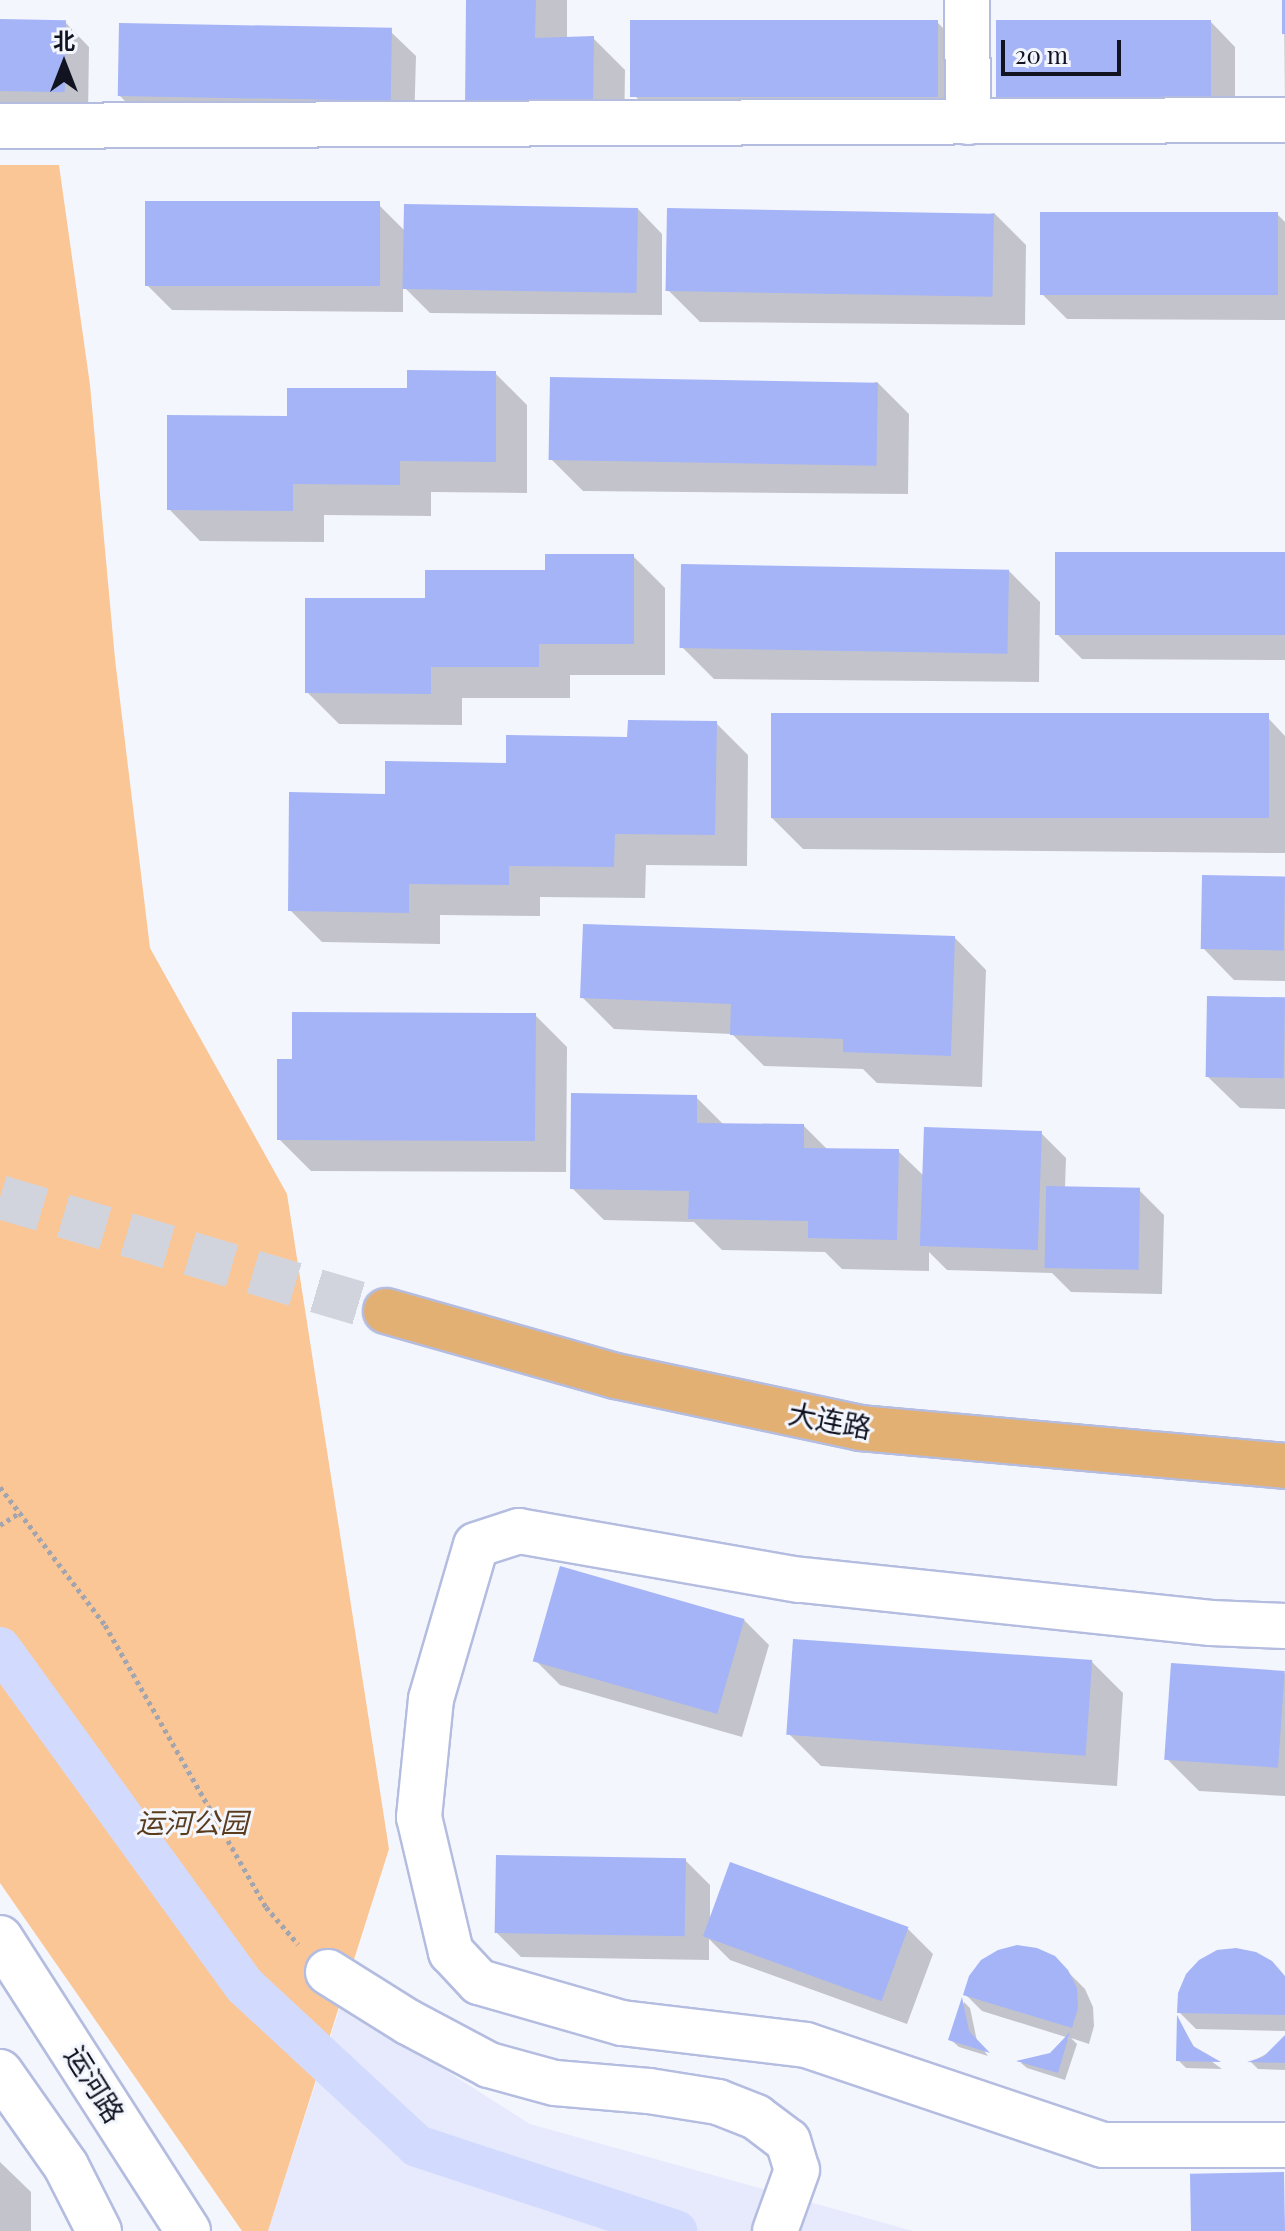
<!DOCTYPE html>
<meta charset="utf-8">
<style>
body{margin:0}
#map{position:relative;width:1285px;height:2231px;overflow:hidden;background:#f4f6fe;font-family:"Playfair Display","Noto Sans SC",serif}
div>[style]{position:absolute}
.built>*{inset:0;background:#e6eafc}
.green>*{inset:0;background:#fbc696}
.shadow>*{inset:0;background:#0003}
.canal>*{height:42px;margin:-21px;padding:0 21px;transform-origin:21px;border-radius:21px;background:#d2dbfd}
.building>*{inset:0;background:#a4b4f6;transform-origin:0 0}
.major-tunnel>*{height:44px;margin-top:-22px;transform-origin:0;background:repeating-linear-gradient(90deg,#d2d4dd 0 44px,transparent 0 66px)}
.path>*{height:5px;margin-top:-2.5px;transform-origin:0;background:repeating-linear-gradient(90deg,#a2a5ae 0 4px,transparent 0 8px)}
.roads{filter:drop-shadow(2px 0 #b4bde0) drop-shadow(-2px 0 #b4bde0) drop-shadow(0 2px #b4bde0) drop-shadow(0 -2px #b4bde0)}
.minor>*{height:44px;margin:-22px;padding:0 22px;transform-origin:22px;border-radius:22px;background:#fff}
.major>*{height:44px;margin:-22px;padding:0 22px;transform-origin:22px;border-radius:22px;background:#e3b074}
span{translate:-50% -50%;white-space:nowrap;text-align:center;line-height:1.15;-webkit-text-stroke:6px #f4f6fe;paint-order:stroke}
.street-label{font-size:28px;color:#111420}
.park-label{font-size:28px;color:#593b1e;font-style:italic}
.north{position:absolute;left:24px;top:24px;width:80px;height:80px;-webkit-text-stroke:6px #f4f6fe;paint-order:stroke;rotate:0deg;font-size:22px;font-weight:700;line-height:32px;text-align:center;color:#111420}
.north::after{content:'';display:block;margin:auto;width:28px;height:36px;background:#111420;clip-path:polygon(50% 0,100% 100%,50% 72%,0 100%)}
.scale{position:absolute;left:1001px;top:40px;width:120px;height:36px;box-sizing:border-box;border:4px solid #111420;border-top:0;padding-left:10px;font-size:24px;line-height:28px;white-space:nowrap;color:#111420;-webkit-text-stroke:6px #f4f6fe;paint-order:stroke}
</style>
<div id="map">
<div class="built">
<div style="clip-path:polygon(341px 2004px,530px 2124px,913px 2231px,268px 2231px)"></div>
</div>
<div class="green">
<div style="clip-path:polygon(0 165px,59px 165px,90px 385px,115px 659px,150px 948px,287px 1194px,389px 1849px,268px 2231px,242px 2231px,0 1883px)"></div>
</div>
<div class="shadow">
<div style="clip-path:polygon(468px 0,567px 0,567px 39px,593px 38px,625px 70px,624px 141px)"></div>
<div style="clip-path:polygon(1284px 0,1285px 0,1285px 106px)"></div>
<div style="clip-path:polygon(0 21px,65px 22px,89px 47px,88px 116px,0 115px)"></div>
<div style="clip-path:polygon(937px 22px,969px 54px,969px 126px,667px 128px,635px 96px)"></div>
<div style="clip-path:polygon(1211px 22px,1235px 47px,1235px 121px,1023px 121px,998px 96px)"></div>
<div style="clip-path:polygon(391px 32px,416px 56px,414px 127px,144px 120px,119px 95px)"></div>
<div style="clip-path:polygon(379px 205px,406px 232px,638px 209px,662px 234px,662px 315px,430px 313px,403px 286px,403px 312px,172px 310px,147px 285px)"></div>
<div style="clip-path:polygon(994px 213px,1026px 245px,1025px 325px,700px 322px,668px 290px)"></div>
<div style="clip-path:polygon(1277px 214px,1285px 222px,1285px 320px,1067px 319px,1042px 294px)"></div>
<div style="clip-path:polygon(495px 373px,527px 405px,527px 493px,431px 492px,431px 516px,324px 515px,324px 542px,200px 541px,169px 509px,289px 418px)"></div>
<div style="clip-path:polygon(877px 382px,909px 414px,908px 494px,583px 491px,551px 459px)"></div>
<div style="clip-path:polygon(1285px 554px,1285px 660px,1082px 659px,1057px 634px)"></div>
<div style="clip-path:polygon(633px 556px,665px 588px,665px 675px,570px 675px,570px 698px,462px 698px,462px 725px,339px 724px,307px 692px,427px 600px)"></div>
<div style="clip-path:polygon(1008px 570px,1040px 602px,1039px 682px,714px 679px,682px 647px)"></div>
<div style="clip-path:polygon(1269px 719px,1285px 736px,1285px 853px,803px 849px,771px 817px)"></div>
<div style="clip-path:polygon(716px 723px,748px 755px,747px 866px,646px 865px,645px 898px,540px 897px,540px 916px,440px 915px,440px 944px,322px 942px,290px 910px,387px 796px,508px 765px)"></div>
<div style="clip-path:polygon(1285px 878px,1285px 981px,1234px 980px,1203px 948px)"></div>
<div style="clip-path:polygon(955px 938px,986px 970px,982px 1087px,877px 1083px,863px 1069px,764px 1066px,732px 1034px,614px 1029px,582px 997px)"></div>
<div style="clip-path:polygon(1285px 999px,1285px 1109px,1240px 1108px,1208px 1077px)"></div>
<div style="clip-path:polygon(535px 1015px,567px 1047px,566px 1172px,311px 1171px,279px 1139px,294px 1061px)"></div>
<div style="clip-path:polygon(696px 1097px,724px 1125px,804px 1126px,828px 1150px,898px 1151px,925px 1177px,1041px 1133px,1066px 1158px,1065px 1188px,1139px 1190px,1164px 1215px,1162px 1294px,1071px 1292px,1052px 1273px,947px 1270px,929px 1252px,929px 1271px,842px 1269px,825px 1252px,722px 1250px,694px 1222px,604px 1220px,572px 1188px)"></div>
<div style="clip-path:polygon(744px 1620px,769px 1645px,742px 1737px,560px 1685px,535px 1660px)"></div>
<div style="clip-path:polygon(1091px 1661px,1123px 1693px,1117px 1786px,821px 1766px,789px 1734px)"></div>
<div style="clip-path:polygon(1285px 1673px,1285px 1796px,1199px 1791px,1167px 1759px)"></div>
<div style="clip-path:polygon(685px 1860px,710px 1885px,710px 1923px,908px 1929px,933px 1954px,907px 2024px,730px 1960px,709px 1939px,709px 1960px,521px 1957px,496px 1932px)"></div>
<div style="clip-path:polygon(1054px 1958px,1085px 1989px,1093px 2007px,1094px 2026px,1089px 2044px,1071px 2038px,1077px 2044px,1065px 2080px,1027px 2068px,1021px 2063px,1051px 2055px,1069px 2038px,982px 2011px,965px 1994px)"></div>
<div style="clip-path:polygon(1285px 1977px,1285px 2031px,1196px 2029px,1179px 2012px)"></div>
<div style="clip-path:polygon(964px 2002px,970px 2008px,977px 2041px,988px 2056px,959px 2047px,951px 2040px)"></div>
<div style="clip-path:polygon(1179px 2021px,1196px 2050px,1222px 2069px,1186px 2068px,1178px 2060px)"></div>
<div style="clip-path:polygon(1285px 2038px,1285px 2070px,1258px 2069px,1251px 2062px,1278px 2048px)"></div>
<div style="clip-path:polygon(0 2162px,31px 2192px,31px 2231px,0 2231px)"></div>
</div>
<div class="canal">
<div style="left:0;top:1648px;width:417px;rotate:54.1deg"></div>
<div style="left:245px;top:1986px;width:235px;rotate:42.9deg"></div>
<div style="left:417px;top:2146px;width:273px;rotate:18.2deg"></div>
</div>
<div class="building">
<div style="clip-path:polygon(466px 0,536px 0,535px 38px,594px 36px,593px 110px,465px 111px)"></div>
<div style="left:1282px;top:0;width:3px;height:34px"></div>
<div style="left:0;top:19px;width:66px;height:72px;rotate:1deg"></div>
<div style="left:630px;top:20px;width:308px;height:77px"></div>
<div style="left:996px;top:20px;width:215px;height:77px"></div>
<div style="left:119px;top:23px;width:273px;height:73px;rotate:1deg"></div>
<div style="left:145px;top:201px;width:235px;height:85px"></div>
<div style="left:404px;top:204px;width:234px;height:85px;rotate:1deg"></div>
<div style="left:667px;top:208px;width:327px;height:83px;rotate:1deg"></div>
<div style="left:1040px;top:212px;width:238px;height:83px"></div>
<div style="clip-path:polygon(407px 370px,496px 371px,496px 462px,400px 461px,400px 485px,293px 484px,293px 511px,167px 510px,167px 415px,287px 416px,287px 388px,407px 388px)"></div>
<div style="left:550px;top:377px;width:328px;height:83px;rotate:1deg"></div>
<div style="left:1055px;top:552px;width:230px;height:83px"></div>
<div style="clip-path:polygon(545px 554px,634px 554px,634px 644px,539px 644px,539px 667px,431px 667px,431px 694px,305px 693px,305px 598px,425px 598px,425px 570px,545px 570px)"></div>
<div style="left:681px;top:564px;width:328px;height:84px;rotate:1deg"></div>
<div style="left:771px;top:713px;width:498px;height:105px"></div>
<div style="clip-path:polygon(628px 720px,717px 721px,715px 835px,615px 834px,614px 867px,509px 866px,509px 885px,409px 884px,409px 913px,288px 911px,289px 792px,385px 794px,385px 761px,506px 763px,506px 735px,627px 737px)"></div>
<div style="left:1202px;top:875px;width:83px;height:74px;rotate:1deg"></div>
<div style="clip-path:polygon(583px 924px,955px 936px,951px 1056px,843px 1052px,843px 1039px,730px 1035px,731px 1004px,580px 998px)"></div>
<div style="left:1207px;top:996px;width:78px;height:81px;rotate:1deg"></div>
<div style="clip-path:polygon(292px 1012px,536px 1013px,535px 1141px,277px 1140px,277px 1059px,292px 1059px)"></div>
<div style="clip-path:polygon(571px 1093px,697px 1095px,697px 1123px,804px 1124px,804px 1148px,899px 1149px,897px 1240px,808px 1238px,808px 1221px,688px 1219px,689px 1191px,570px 1189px)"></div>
<div style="left:924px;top:1127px;width:118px;height:119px;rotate:2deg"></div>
<div style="left:1046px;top:1186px;width:94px;height:82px;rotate:1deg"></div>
<div style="left:560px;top:1566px;width:192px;height:99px;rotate:16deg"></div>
<div style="left:793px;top:1639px;width:300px;height:96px;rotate:4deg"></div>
<div style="left:1171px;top:1663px;width:114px;height:97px;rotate:4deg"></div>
<div style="left:496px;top:1855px;width:190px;height:78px;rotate:1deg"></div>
<div style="left:730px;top:1862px;width:190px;height:79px;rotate:20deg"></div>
<div style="clip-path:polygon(1017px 1945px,1037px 1948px,1055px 1956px,1068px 1970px,1077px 1988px,1078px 2008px,1072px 2028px,963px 1995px,969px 1976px,981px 1960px,998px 1950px)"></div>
<div style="clip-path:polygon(1236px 1948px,1256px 1952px,1272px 1961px,1285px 1976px,1285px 2015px,1177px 2013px,1178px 1993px,1186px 1974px,1199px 1960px,1217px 1950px)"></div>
<div style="clip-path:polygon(962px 1997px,969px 2031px,990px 2053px,948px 2040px)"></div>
<div style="clip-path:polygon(1177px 2015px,1193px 2046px,1221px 2062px,1176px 2061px)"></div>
<div style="clip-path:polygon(1070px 2032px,1058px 2073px,1016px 2061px,1050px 2053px)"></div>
<div style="clip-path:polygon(1285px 2035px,1285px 2063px,1247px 2062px,1263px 2057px)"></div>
<div style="left:1284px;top:2172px;width:59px;height:94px;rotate:89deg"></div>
</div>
<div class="major-tunnel">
<div style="left:0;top:1197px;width:402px;rotate:16.5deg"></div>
</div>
<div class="path">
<div style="left:0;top:1487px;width:173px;rotate:52.7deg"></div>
<div style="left:105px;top:1625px;width:325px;rotate:60.3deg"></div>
<div style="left:266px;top:1907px;width:49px;rotate:49.1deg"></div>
<div style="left:0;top:1525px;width:25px;rotate:-32deg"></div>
</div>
<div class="roads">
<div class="minor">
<div style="left:967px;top:0;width:122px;rotate:89.5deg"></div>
<div style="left:0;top:126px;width:1285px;rotate:-0.27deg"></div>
<div style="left:1285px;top:1626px;width:74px;rotate:-177.7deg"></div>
<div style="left:1211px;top:1623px;width:414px;rotate:-174deg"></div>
<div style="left:799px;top:1580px;width:284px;rotate:-170.1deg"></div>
<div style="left:519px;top:1531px;width:45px;rotate:162deg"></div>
<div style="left:476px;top:1545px;width:160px;rotate:106.3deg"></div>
<div style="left:431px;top:1699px;width:119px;rotate:95.8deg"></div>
<div style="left:419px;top:1817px;width:139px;rotate:76.7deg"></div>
<div style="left:451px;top:1952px;width:41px;rotate:47deg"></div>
<div style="left:479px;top:1982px;width:149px;rotate:16deg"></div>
<div style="left:622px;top:2023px;width:185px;rotate:6.8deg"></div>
<div style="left:806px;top:2045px;width:313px;rotate:18.6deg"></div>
<div style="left:1103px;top:2145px;width:182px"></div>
<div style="left:0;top:1938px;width:348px;rotate:57.3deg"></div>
<div style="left:328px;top:1972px;width:94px;rotate:32deg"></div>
<div style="left:408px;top:2022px;width:92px;rotate:28deg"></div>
<div style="left:489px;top:2065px;width:68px;rotate:15.3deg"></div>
<div style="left:555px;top:2083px;width:94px;rotate:4.9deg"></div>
<div style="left:649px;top:2091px;width:70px;rotate:9.1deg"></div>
<div style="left:718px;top:2102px;width:41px;rotate:21.5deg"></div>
<div style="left:756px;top:2117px;width:40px;rotate:37deg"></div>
<div style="left:788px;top:2141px;width:30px;rotate:73deg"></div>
<div style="left:797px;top:2170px;width:65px;rotate:109.8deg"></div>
<div style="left:0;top:2072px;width:115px;rotate:54.9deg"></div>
<div style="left:66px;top:2166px;width:73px;rotate:63.1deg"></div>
</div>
<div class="major">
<div style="left:386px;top:1311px;width:239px;rotate:15.8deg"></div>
<div style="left:616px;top:1376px;width:250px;rotate:12deg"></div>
<div style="left:861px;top:1428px;width:426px;rotate:5.1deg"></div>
</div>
</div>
<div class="street-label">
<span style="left:830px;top:1420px;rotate:11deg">大连路</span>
<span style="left:95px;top:2084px;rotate:58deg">运河路</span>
</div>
<div class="park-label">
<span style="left:192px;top:1822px">运河公园</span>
</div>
<div class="north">北</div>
<div class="scale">20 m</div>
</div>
